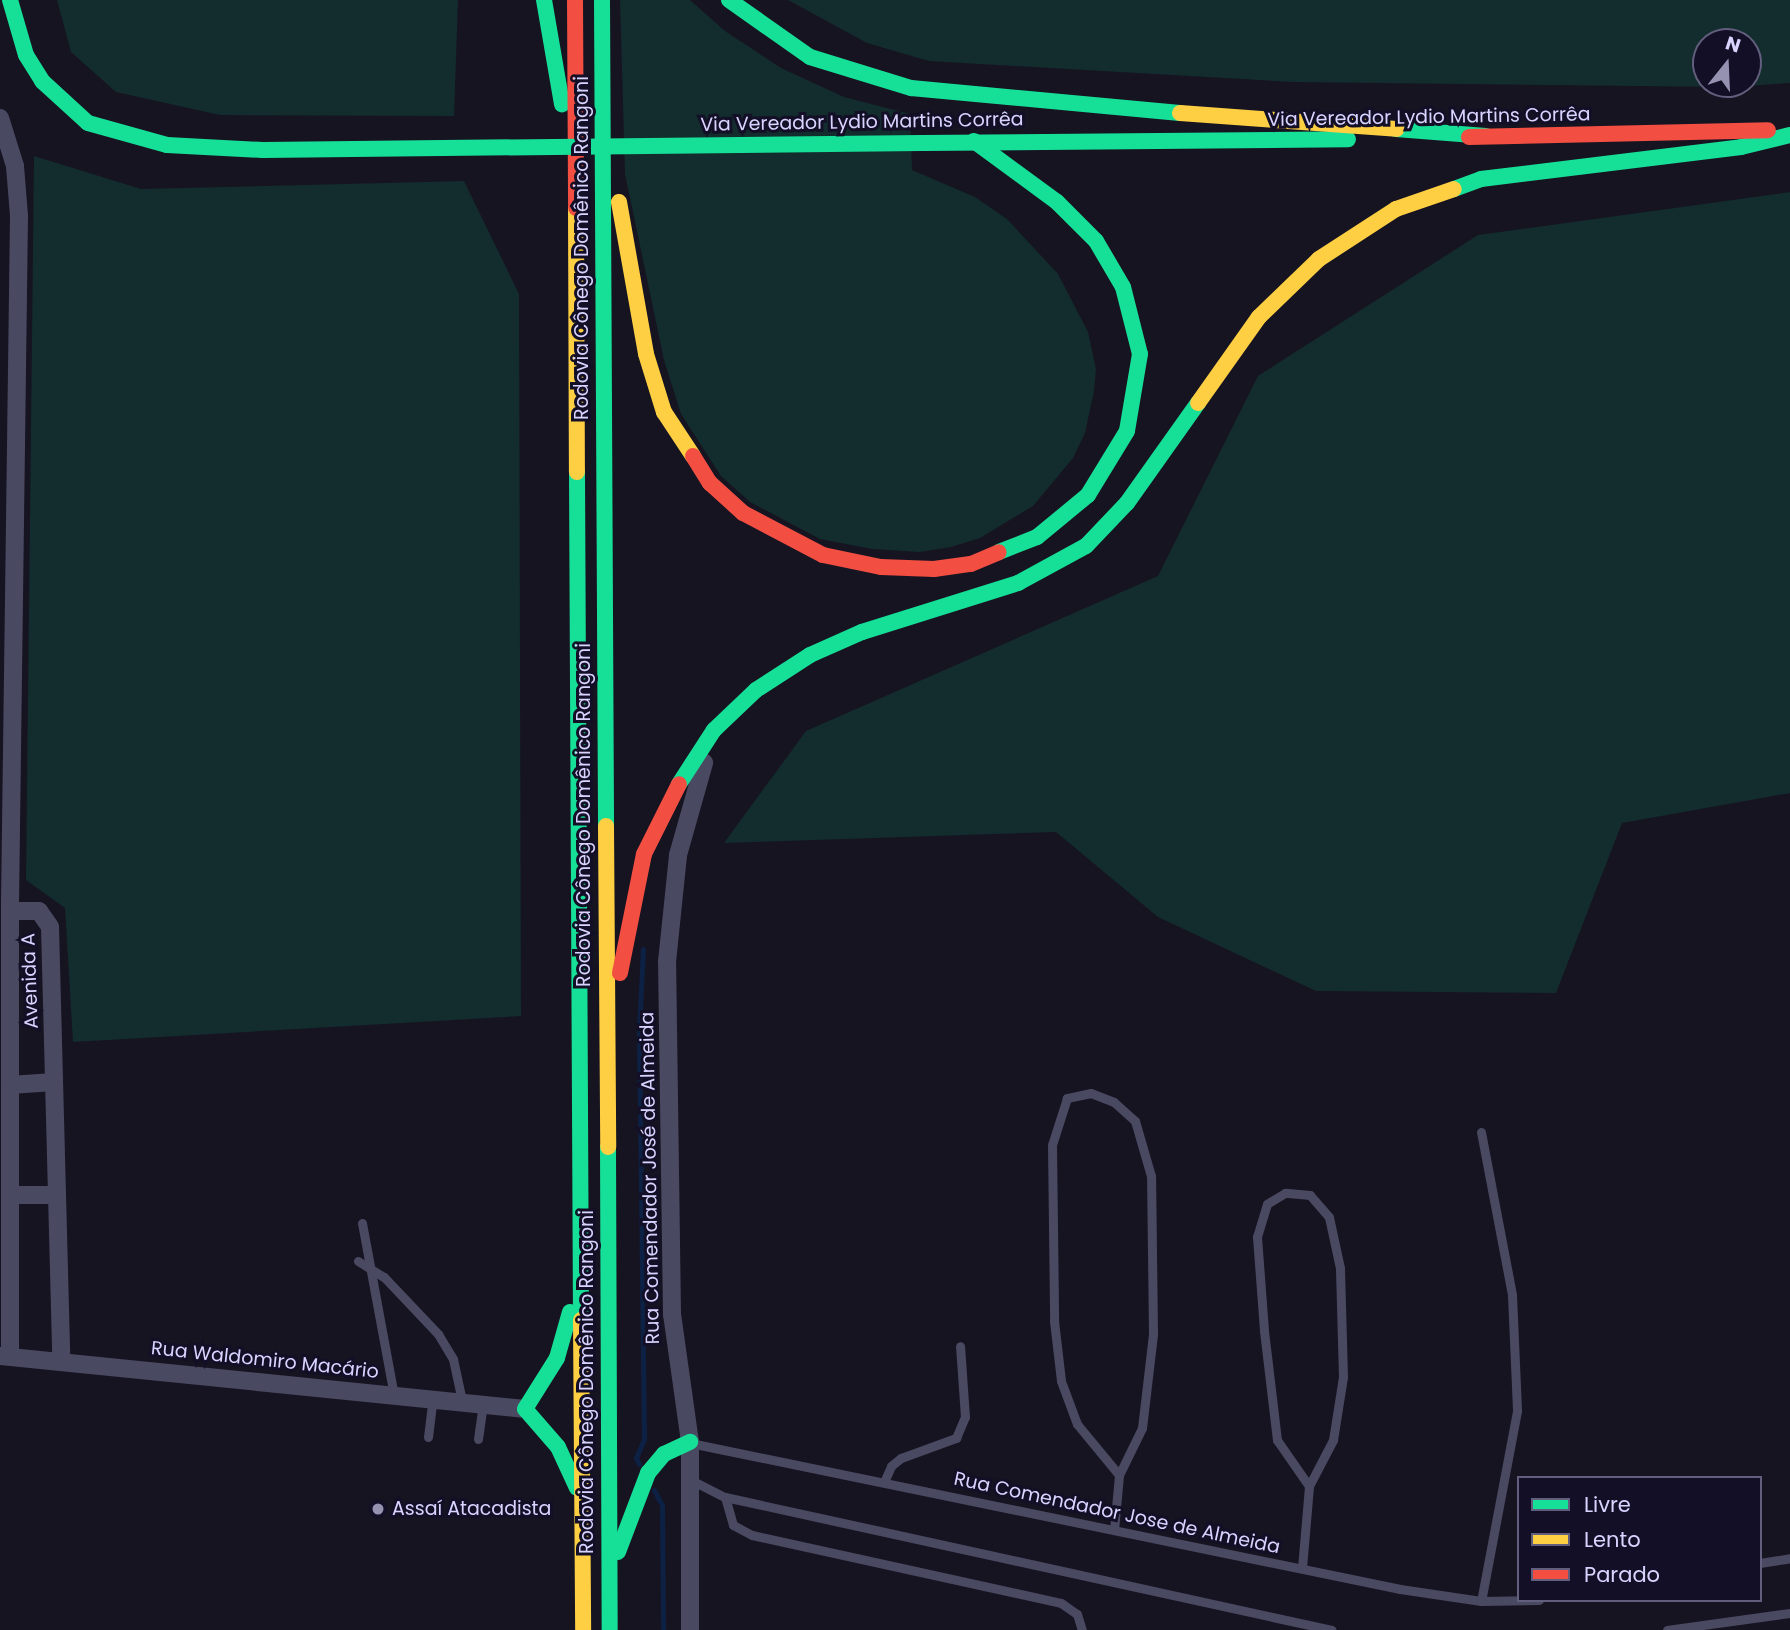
<!DOCTYPE html>
<meta charset="utf-8">
<style>
body{margin:0}
#map{position:relative;width:1790px;height:1630px;overflow:hidden;background:#161421;font-family:Poppins,sans-serif}
div>[style]{position:absolute}
.green>*{inset:0;background:#132c2d}
.stream>*{height:5px;margin:-2.5px;padding:0 2.5px;transform-origin:2.5px;border-radius:2.5px;background:#0d2144}
.lane>*{height:9px;margin:-4.5px;padding:0 4.5px;transform-origin:4.5px;border-radius:4.5px;background:#4a4962}
.street>*{height:18px;margin:-9px;padding:0 9px;transform-origin:9px;border-radius:9px;background:#4a4962}
.fast>*{height:16px;margin:-8px;padding:0 8px;transform-origin:8px;border-radius:8px;background:#16e098}
.slow>*{height:16px;margin:-8px;padding:0 8px;transform-origin:8px;border-radius:8px;background:#ffcf43}
.jam>*{height:16px;margin:-8px;padding:0 8px;transform-origin:8px;border-radius:8px;background:#f24e42}
.fast-bridge>*{height:16px;margin:-8px;padding:0 8px;transform-origin:8px;border-radius:8px;background:#16e098}
.dots>*{width:19px;height:19px;translate:-50% -50%;box-sizing:border-box;border:4px solid #130f26;border-radius:50%}
span{translate:-50% -50%;white-space:nowrap;text-align:center;line-height:1.15;-webkit-text-stroke:6px #130f26;paint-order:stroke}
.street-label{font-size:19px;color:#d9d4ff}
.poi-label{font-size:19px;color:#d9d4ff}
.left{translate:0 -50%;text-align:left}
.legend{position:absolute;left:1517px;top:1476px;width:245px;height:126px;box-sizing:border-box;background:#130f26;border:2px solid #625e7d;margin:0;padding:9px 12px;list-style:none;font-size:21px;color:#d9d4ff}
.legend li{display:flex;align-items:center;gap:14px;height:35px}
.legend b{width:35px;border:2px solid #625e7d}
.north{position:absolute;left:1692px;top:28px;width:70px;height:70px;box-sizing:border-box;background:#130f26;border:2px solid #625e7d;border-radius:50%;rotate:18deg;font-size:19px;font-weight:700;line-height:28px;text-align:center;color:#d9d4ff}
.north::after{content:'';display:block;margin:auto;width:24px;height:32px;background:#9591b1;clip-path:polygon(50% 0,100% 100%,50% 72%,0 100%)}
</style>
<div id="map">
<div class="green">
<div style="clip-path:polygon(57px 0,458px 0,454px 116px,220px 115px,116px 92px,71px 52px)"></div>
<div style="clip-path:polygon(620px 0,690px 0,725px 31px,781px 68px,844px 97px,910px 114px,912px 170px,975px 197px,1007px 219px,1058px 274px,1088px 332px,1096px 369px,1094px 391px,1085px 433px,1073px 458px,1033px 506px,980px 538px,951px 547px,920px 552px,872px 549px,820px 539px,750px 502px,721px 476px,681px 414px,664px 360px,625px 174px)"></div>
<div style="clip-path:polygon(evenodd,788px 0,1790px 0,1790px 83px,1729px 87px,1292px 82px,929px 61px,867px 43px,788px 0,1748px 42px,1748px 84px,1706px 84px,1706px 42px,1748px 42px)"></div>
<div style="clip-path:polygon(34px 156px,141px 189px,464px 181px,519px 294px,521px 1016px,73px 1042px,65px 908px,26px 880px)"></div>
<div style="clip-path:polygon(1790px 192px,1790px 793px,1622px 823px,1556px 993px,1316px 991px,1158px 917px,1056px 832px,724px 843px,806px 731px,1158px 576px,1258px 376px,1478px 235px)"></div>
</div>
<div class="stream">
<div style="left:639px;top:1464px;width:7px;rotate:-117deg"></div>
<div style="left:636px;top:1458px;width:21px;rotate:-67deg"></div>
<div style="left:644px;top:1439px;width:409px;rotate:-90.7deg"></div>
<div style="left:639px;top:1030px;width:81px;rotate:-87.2deg"></div>
<div style="left:654px;top:1490px;width:17px;rotate:62deg"></div>
<div style="left:662px;top:1505px;width:125px;rotate:89.5deg"></div>
</div>
<div class="lane">
<div style="left:1481px;top:1132px;width:166px;rotate:79.2deg"></div>
<div style="left:1512px;top:1295px;width:116px;rotate:87.5deg"></div>
<div style="left:1517px;top:1411px;width:193px;rotate:100.7deg"></div>
<div style="left:362px;top:1223px;width:175px;rotate:79.5deg"></div>
<div style="left:358px;top:1261px;width:31px;rotate:32deg"></div>
<div style="left:384px;top:1277px;width:79px;rotate:46.5deg"></div>
<div style="left:438px;top:1334px;width:29px;rotate:59deg"></div>
<div style="left:453px;top:1359px;width:43px;rotate:77.9deg"></div>
<div style="left:428px;top:1437px;width:39px;rotate:-83deg"></div>
<div style="left:478px;top:1439px;width:35px;rotate:-82deg"></div>
<div style="left:695px;top:1444px;width:720px;rotate:11.62deg"></div>
<div style="left:1400px;top:1589px;width:82px;rotate:8.4deg"></div>
<div style="left:1481px;top:1601px;width:58px;rotate:-1deg"></div>
<div style="left:691px;top:1480px;width:38px;rotate:27deg"></div>
<div style="left:725px;top:1497px;width:621px;rotate:12.36deg"></div>
<div style="left:884px;top:1482px;width:17px;rotate:-66deg"></div>
<div style="left:891px;top:1466px;width:13px;rotate:-39deg"></div>
<div style="left:901px;top:1458px;width:59px;rotate:-20deg"></div>
<div style="left:956px;top:1438px;width:23px;rotate:-67deg"></div>
<div style="left:965px;top:1417px;width:71px;rotate:-94deg"></div>
<div style="left:725px;top:1497px;width:29px;rotate:74deg"></div>
<div style="left:733px;top:1525px;width:21px;rotate:28deg"></div>
<div style="left:752px;top:1535px;width:316px;rotate:12.4deg"></div>
<div style="left:1061px;top:1603px;width:19px;rotate:35deg"></div>
<div style="left:1077px;top:1614px;width:17px;rotate:73deg"></div>
<div style="left:1114px;top:1530px;width:55px;rotate:-84.8deg"></div>
<div style="left:1119px;top:1475px;width:52px;rotate:-63.9deg"></div>
<div style="left:1142px;top:1428px;width:95px;rotate:-83.3deg"></div>
<div style="left:1153px;top:1334px;width:158px;rotate:-90.7deg"></div>
<div style="left:1151px;top:1176px;width:57px;rotate:-106.2deg"></div>
<div style="left:1135px;top:1121px;width:28px;rotate:-138deg"></div>
<div style="left:1114px;top:1102px;width:25px;rotate:-159deg"></div>
<div style="left:1091px;top:1093px;width:25px;rotate:168deg"></div>
<div style="left:1067px;top:1098px;width:49px;rotate:107.7deg"></div>
<div style="left:1052px;top:1145px;width:176px;rotate:89.3deg"></div>
<div style="left:1054px;top:1321px;width:60px;rotate:83.3deg"></div>
<div style="left:1061px;top:1381px;width:46px;rotate:69.6deg"></div>
<div style="left:1077px;top:1424px;width:66px;rotate:50.5deg"></div>
<div style="left:1760px;top:1563px;width:30px;rotate:-9deg"></div>
<div style="left:1302px;top:1568px;width:82px;rotate:-85.1deg"></div>
<div style="left:1309px;top:1486px;width:52px;rotate:-62.4deg"></div>
<div style="left:1333px;top:1440px;width:64px;rotate:-81deg"></div>
<div style="left:1343px;top:1377px;width:109px;rotate:-91.6deg"></div>
<div style="left:1340px;top:1268px;width:52px;rotate:-102.2deg"></div>
<div style="left:1329px;top:1217px;width:29px;rotate:-131deg"></div>
<div style="left:1310px;top:1195px;width:25px;rotate:-175deg"></div>
<div style="left:1285px;top:1193px;width:21px;rotate:149deg"></div>
<div style="left:1267px;top:1204px;width:34px;rotate:107deg"></div>
<div style="left:1257px;top:1237px;width:94px;rotate:85.7deg"></div>
<div style="left:1264px;top:1331px;width:110px;rotate:83.2deg"></div>
<div style="left:1277px;top:1440px;width:56px;rotate:55.2deg"></div>
<div style="left:1667px;top:1630px;width:124px;rotate:-7.9deg"></div>
</div>
<div class="street">
<div style="left:0;top:118px;width:50px;rotate:72.6deg"></div>
<div style="left:15px;top:166px;width:50px;rotate:85.4deg"></div>
<div style="left:19px;top:216px;width:684px;rotate:90.75deg"></div>
<div style="left:10px;top:900px;width:456px;rotate:90deg"></div>
<div style="left:10px;top:911px;width:29px"></div>
<div style="left:39px;top:911px;width:19px;rotate:55deg"></div>
<div style="left:50px;top:927px;width:433px;rotate:88.5deg"></div>
<div style="left:10px;top:1085px;width:44px;rotate:-3.9deg"></div>
<div style="left:10px;top:1195px;width:47px"></div>
<div style="left:0;top:1356px;width:528px;rotate:5.76deg"></div>
<div style="left:690px;top:1630px;width:188px;rotate:-90deg"></div>
<div style="left:690px;top:1442px;width:129px;rotate:-98deg"></div>
<div style="left:672px;top:1314px;width:352px;rotate:-90.8deg"></div>
<div style="left:667px;top:962px;width:108px;rotate:-84.1deg"></div>
<div style="left:678px;top:855px;width:96px;rotate:-74.2deg"></div>
</div>
<div class="fast">
<div style="left:10px;top:0;width:57px;rotate:73.8deg"></div>
<div style="left:26px;top:55px;width:31px;rotate:58deg"></div>
<div style="left:42px;top:81px;width:62px;rotate:42.4deg"></div>
<div style="left:88px;top:123px;width:82px;rotate:15.6deg"></div>
<div style="left:167px;top:145px;width:96px;rotate:3deg"></div>
<div style="left:544px;top:0;width:106px;rotate:80.2deg"></div>
<div style="left:602px;top:0;width:826px;rotate:89.72deg"></div>
<div style="left:729px;top:0;width:99px;rotate:35.1deg"></div>
<div style="left:810px;top:57px;width:106px;rotate:17.1deg"></div>
<div style="left:911px;top:88px;width:270px;rotate:5.3deg"></div>
<div style="left:1396px;top:129px;width:90px;rotate:4.4deg"></div>
<div style="left:974px;top:141px;width:103px;rotate:36.3deg"></div>
<div style="left:1057px;top:202px;width:55px;rotate:45deg"></div>
<div style="left:1096px;top:241px;width:53px;rotate:59.6deg"></div>
<div style="left:1123px;top:287px;width:69px;rotate:75.8deg"></div>
<div style="left:1140px;top:354px;width:78px;rotate:99.6deg"></div>
<div style="left:1127px;top:431px;width:75px;rotate:121.4deg"></div>
<div style="left:1088px;top:495px;width:66px;rotate:140.5deg"></div>
<div style="left:1037px;top:537px;width:41px;rotate:158.5deg"></div>
<div style="left:922px;top:143px;width:426px;rotate:-0.5deg"></div>
<div style="left:1454px;top:189px;width:29px;rotate:-20deg"></div>
<div style="left:1481px;top:179px;width:262px;rotate:-7deg"></div>
<div style="left:1741px;top:147px;width:50px;rotate:-13.8deg"></div>
<div style="left:577px;top:472px;width:848px;rotate:89.73deg"></div>
<div style="left:679px;top:784px;width:64px;rotate:-57.1deg"></div>
<div style="left:714px;top:730px;width:58px;rotate:-43.6deg"></div>
<div style="left:756px;top:690px;width:64px;rotate:-32.9deg"></div>
<div style="left:810px;top:655px;width:57px;rotate:-23.9deg"></div>
<div style="left:862px;top:632px;width:164px;rotate:-17.4deg"></div>
<div style="left:1018px;top:583px;width:77px;rotate:-28.6deg"></div>
<div style="left:1086px;top:546px;width:59px;rotate:-46.4deg"></div>
<div style="left:1127px;top:503px;width:123px;rotate:-54.6deg"></div>
<div style="left:608px;top:1147px;width:483px;rotate:89.8deg"></div>
<div style="left:570px;top:1312px;width:48px;rotate:105.8deg"></div>
<div style="left:557px;top:1358px;width:60px;rotate:122.1deg"></div>
<div style="left:525px;top:1409px;width:50px;rotate:49deg"></div>
<div style="left:558px;top:1447px;width:45px;rotate:65.1deg"></div>
<div style="left:618px;top:1552px;width:85px;rotate:-69.2deg"></div>
<div style="left:648px;top:1473px;width:25px;rotate:-50deg"></div>
<div style="left:664px;top:1454px;width:29px;rotate:-25deg"></div>
</div>
<div class="slow">
<div style="left:1180px;top:113px;width:217px;rotate:4.2deg"></div>
<div style="left:619px;top:202px;width:154px;rotate:79.9deg"></div>
<div style="left:646px;top:354px;width:61px;rotate:72.8deg"></div>
<div style="left:664px;top:412px;width:53px;rotate:56.6deg"></div>
<div style="left:576px;top:208px;width:264px;rotate:89.8deg"></div>
<div style="left:1198px;top:403px;width:105px;rotate:-54.7deg"></div>
<div style="left:1259px;top:317px;width:83px;rotate:-44deg"></div>
<div style="left:1319px;top:259px;width:92px;rotate:-33deg"></div>
<div style="left:1396px;top:209px;width:61px;rotate:-19deg"></div>
<div style="left:606px;top:826px;width:321px;rotate:89.6deg"></div>
<div style="left:581px;top:1320px;width:310px;rotate:89.6deg"></div>
</div>
<div class="jam">
<div style="left:575px;top:0;width:208px;rotate:89.7deg"></div>
<div style="left:1469px;top:137px;width:299px;rotate:-1.3deg"></div>
<div style="left:693px;top:456px;width:32px;rotate:58deg"></div>
<div style="left:710px;top:483px;width:45px;rotate:42.3deg"></div>
<div style="left:743px;top:513px;width:90px;rotate:27.7deg"></div>
<div style="left:823px;top:555px;width:59px;rotate:11.7deg"></div>
<div style="left:881px;top:567px;width:53px;rotate:2.2deg"></div>
<div style="left:934px;top:569px;width:37px;rotate:-8deg"></div>
<div style="left:971px;top:564px;width:30px;rotate:-23deg"></div>
<div style="left:620px;top:973px;width:121px;rotate:-78.6deg"></div>
<div style="left:644px;top:854px;width:78px;rotate:-63.4deg"></div>
</div>
<div class="fast-bridge">
<div style="left:263px;top:150px;width:659px;rotate:-0.61deg"></div>
</div>
<div class="dots">
<div style="left:378px;top:1509px;background:#9591b1"></div>
</div>
<div class="street-label">
<span style="left:1429px;top:117px;rotate:-1deg">Via Vereador Lydio Martins Corrêa</span>
<span style="left:862px;top:122px;rotate:-1deg">Via Vereador Lydio Martins Corrêa</span>
<span style="left:582px;top:248px;rotate:-90deg">Rodovia Cônego Domênico Rangoni</span>
<span style="left:584px;top:815px;rotate:-90deg">Rodovia Cônego Domênico Rangoni</span>
<span style="left:30px;top:981px;rotate:-92deg">Avenida A</span>
<span style="left:650px;top:1178px;rotate:-91deg">Rua Comendador José de Almeida</span>
<span style="left:265px;top:1360px;rotate:6deg">Rua Waldomiro Macário</span>
<span style="left:587px;top:1382px;rotate:-90deg">Rodovia Cônego Domênico Rangoni</span>
<span style="left:1117px;top:1513px;rotate:12deg">Rua Comendador Jose de Almeida</span>
</div>
<div class="poi-label">
<span class="left" style="left:392px;top:1509px">Assaí Atacadista</span>
</div>
<ul class="legend">
<li><b style="height:9px;background:#16e098"></b>Livre</li>
<li><b style="height:9px;background:#ffcf43"></b>Lento</li>
<li><b style="height:9px;background:#f24e42"></b>Parado</li>
</ul>
<div class="north">N</div>
</div>
